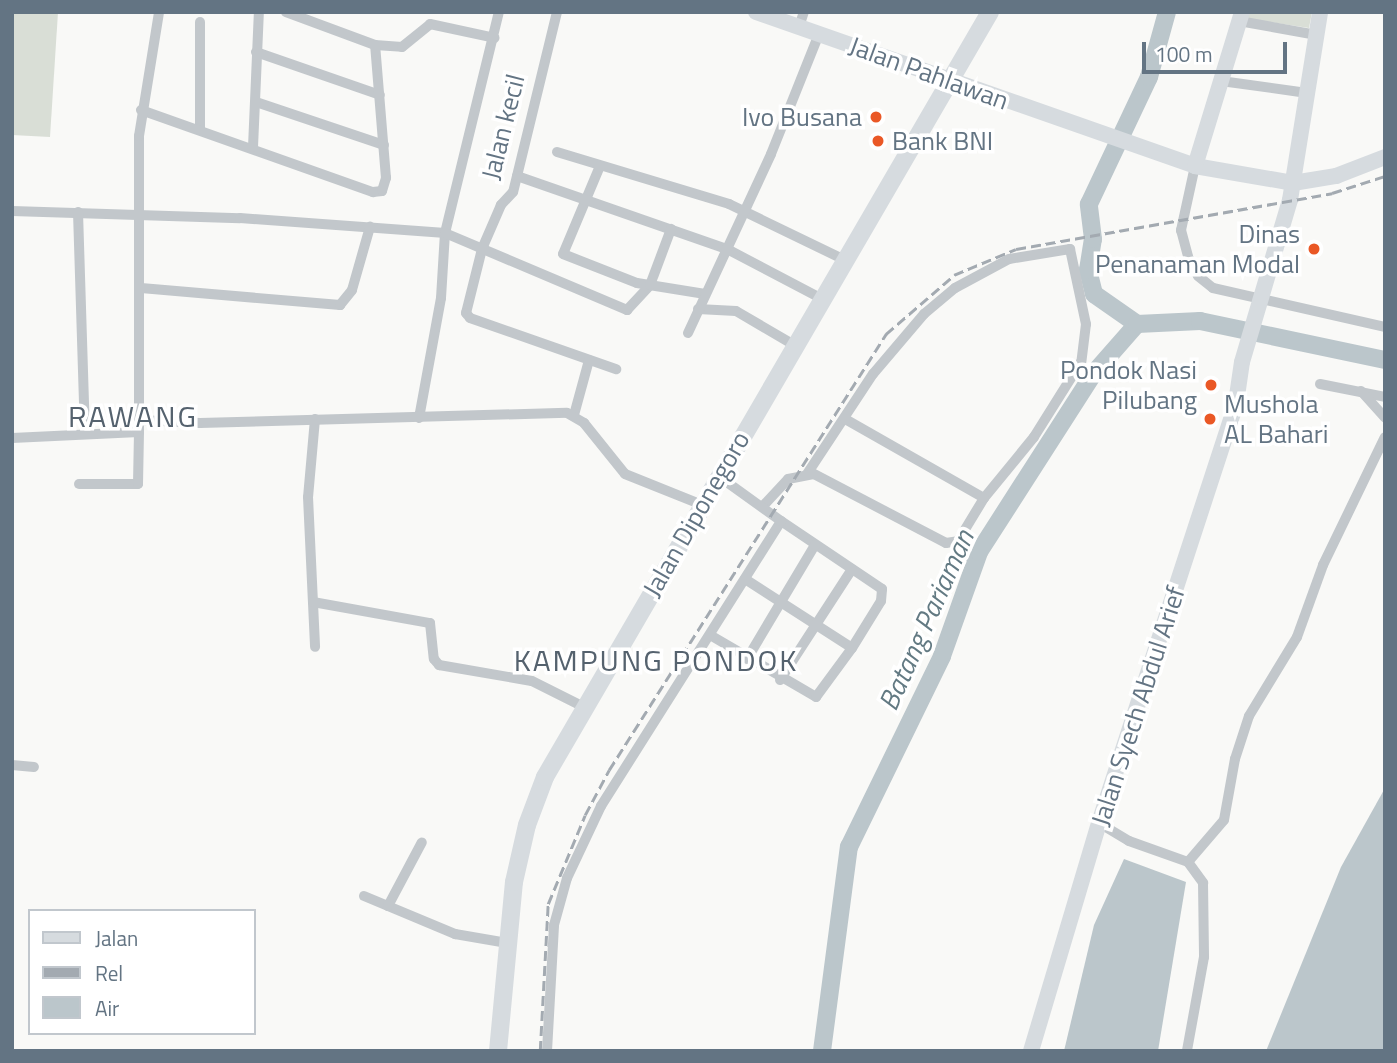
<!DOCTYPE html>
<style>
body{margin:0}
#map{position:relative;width:1397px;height:1063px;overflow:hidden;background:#f9f9f7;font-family:"Titillium Web",sans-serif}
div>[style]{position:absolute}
.green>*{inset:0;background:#d9ded6}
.water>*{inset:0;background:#bbc6cb}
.river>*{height:18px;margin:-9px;padding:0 9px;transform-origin:9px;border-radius:9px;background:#bbc6cb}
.street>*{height:10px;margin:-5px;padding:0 5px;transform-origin:5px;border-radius:5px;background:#c2c7cb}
.secondary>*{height:16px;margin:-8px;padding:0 8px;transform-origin:8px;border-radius:8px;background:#d6dbdf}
.primary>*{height:18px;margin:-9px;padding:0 9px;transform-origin:9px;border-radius:9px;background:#d6dbdf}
.rail>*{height:2.5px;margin-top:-1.25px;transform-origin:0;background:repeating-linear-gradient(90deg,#a3aab1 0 10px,transparent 0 15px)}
.dots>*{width:19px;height:19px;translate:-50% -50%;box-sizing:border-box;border:4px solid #fff;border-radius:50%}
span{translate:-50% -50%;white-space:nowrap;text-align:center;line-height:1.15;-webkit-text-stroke:7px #fff;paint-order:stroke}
.street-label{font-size:26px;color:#637483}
.poi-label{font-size:26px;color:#637483}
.right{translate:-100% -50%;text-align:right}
.left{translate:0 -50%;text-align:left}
.water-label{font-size:28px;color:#637a83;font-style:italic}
.quarter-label{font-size:30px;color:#55626e;letter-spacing:2px}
.frame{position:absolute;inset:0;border:14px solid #637483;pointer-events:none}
.legend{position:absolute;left:28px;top:909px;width:228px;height:126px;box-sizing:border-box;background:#fff;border:2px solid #c1c7cd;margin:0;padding:9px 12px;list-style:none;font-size:21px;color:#637483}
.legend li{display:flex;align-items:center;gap:14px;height:35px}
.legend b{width:35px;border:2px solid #c1c7cd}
.scale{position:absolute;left:1142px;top:42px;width:145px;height:32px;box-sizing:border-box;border:4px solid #637483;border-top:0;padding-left:9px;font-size:21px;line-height:24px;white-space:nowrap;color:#637483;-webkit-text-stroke:5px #fff;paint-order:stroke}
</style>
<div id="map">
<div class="green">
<div style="clip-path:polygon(12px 12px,58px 12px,50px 137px,12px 135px)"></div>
<div style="clip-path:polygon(1245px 12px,1312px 12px,1309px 28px,1244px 18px)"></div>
</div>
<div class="water">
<div style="clip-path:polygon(1385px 788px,1385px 1051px,1266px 1051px,1341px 867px)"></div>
<div style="clip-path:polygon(1124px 859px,1186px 882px,1158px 1051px,1064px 1051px,1094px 925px)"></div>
</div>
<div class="river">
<div style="left:1137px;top:324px;width:52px;rotate:-145.1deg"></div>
<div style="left:1094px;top:294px;width:25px;rotate:-104deg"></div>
<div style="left:1088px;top:270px;width:31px;rotate:-81deg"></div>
<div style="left:1093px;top:239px;width:35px;rotate:-97deg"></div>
<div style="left:1089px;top:204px;width:140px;rotate:-64.7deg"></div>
<div style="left:1149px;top:77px;width:67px;rotate:-74.5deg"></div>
<div style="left:822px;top:1051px;width:206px;rotate:-82.5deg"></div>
<div style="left:849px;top:847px;width:212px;rotate:-64deg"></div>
<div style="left:942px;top:656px;width:110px;rotate:-70.4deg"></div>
<div style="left:979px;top:552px;width:213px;rotate:-57.3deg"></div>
<div style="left:1094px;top:373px;width:65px;rotate:-48.7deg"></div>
<div style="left:1137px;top:324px;width:63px;rotate:-2.7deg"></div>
<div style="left:1200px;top:321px;width:189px;rotate:11.9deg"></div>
</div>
<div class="street">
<div style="left:557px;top:12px;width:185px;rotate:103.7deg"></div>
<div style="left:513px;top:192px;width:18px;rotate:133deg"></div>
<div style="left:501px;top:205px;width:48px;rotate:113.4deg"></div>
<div style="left:482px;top:249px;width:66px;rotate:104deg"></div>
<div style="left:466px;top:313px;width:6px;rotate:51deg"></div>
<div style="left:470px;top:318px;width:155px;rotate:19.3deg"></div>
<div style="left:1239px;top:21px;width:79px;rotate:10.2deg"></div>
<div style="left:200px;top:22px;width:108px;rotate:90deg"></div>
<div style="left:799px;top:27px;width:16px;rotate:-72deg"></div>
<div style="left:375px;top:45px;width:27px;rotate:4deg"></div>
<div style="left:402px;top:47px;width:36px;rotate:-39deg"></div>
<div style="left:430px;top:24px;width:66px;rotate:12.2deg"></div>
<div style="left:256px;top:52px;width:131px;rotate:19.1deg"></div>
<div style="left:1221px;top:81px;width:87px;rotate:7.9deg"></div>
<div style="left:256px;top:102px;width:135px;rotate:18.6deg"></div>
<div style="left:141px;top:110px;width:246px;rotate:19.5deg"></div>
<div style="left:373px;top:192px;width:9px;rotate:-6deg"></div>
<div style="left:382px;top:191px;width:14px;rotate:-73deg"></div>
<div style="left:386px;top:178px;width:133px;rotate:-94.7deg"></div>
<div style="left:375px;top:45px;width:95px;rotate:-159.7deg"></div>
<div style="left:253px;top:147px;width:135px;rotate:-87.5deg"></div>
<div style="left:557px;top:152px;width:180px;rotate:16.8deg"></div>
<div style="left:729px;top:204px;width:131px;rotate:25.8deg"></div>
<div style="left:600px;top:166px;width:95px;rotate:112.8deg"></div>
<div style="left:563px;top:254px;width:79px;rotate:21.4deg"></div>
<div style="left:637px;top:283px;width:69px;rotate:9.2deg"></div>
<div style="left:1195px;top:166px;width:66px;rotate:102.3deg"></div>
<div style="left:1181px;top:230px;width:28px;rotate:75deg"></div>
<div style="left:1188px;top:257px;width:21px;rotate:62deg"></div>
<div style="left:1198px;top:276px;width:19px;rotate:39deg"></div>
<div style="left:1213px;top:288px;width:176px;rotate:12.8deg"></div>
<div style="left:517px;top:176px;width:222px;rotate:19.2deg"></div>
<div style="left:727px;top:249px;width:110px;rotate:27.7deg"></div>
<div style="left:12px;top:211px;width:228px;rotate:1.8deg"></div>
<div style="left:240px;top:218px;width:206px;rotate:4.2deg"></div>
<div style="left:445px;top:233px;width:228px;rotate:-76.3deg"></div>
<div style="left:78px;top:212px;width:222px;rotate:88.2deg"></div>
<div style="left:141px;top:288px;width:200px;rotate:4.9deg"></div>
<div style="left:340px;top:305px;width:19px;rotate:-51deg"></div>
<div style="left:352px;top:290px;width:66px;rotate:-74.1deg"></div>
<div style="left:698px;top:309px;width:38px;rotate:3deg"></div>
<div style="left:736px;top:311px;width:69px;rotate:30.3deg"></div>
<div style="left:688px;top:333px;width:197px;rotate:-65.1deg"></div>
<div style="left:771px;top:154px;width:129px;rotate:-68.2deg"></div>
<div style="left:1320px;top:384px;width:66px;rotate:11.3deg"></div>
<div style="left:1361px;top:391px;width:36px;rotate:48deg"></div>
<div style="left:574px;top:415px;width:57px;rotate:-74.7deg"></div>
<div style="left:419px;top:418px;width:122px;rotate:-79.6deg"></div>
<div style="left:441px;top:298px;width:65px;rotate:-86.5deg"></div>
<div style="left:445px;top:233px;width:198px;rotate:22.9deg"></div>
<div style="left:627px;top:310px;width:34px;rotate:-47deg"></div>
<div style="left:650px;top:285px;width:60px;rotate:-69.4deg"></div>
<div style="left:315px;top:419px;width:78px;rotate:95.1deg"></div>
<div style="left:308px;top:497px;width:150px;rotate:87.3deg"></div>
<div style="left:139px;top:420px;width:284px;rotate:-90deg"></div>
<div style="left:139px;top:136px;width:126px;rotate:-80.8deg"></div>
<div style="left:12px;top:438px;width:127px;rotate:-2.7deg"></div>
<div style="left:139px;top:432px;width:12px;rotate:-90deg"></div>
<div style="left:139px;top:420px;width:61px;rotate:2.8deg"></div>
<div style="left:200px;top:423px;width:367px;rotate:-1.6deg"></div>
<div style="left:567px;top:413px;width:20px;rotate:30deg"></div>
<div style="left:584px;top:423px;width:65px;rotate:51.2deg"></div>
<div style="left:625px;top:474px;width:81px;rotate:21.8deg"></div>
<div style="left:807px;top:474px;width:120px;rotate:-56.6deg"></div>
<div style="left:873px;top:374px;width:79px;rotate:-49.6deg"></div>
<div style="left:924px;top:314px;width:40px;rotate:-40deg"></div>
<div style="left:955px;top:288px;width:61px;rotate:-28.2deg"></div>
<div style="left:1009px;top:259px;width:62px;rotate:-9.3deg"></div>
<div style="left:1070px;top:249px;width:77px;rotate:78deg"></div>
<div style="left:1086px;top:324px;width:38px;rotate:97deg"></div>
<div style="left:1081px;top:362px;width:89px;rotate:122.1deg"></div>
<div style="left:1034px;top:437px;width:79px;rotate:129.3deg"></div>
<div style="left:79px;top:484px;width:59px"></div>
<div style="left:138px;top:484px;width:52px;rotate:-88.9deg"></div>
<div style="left:763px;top:506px;width:37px;rotate:-47deg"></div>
<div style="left:788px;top:479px;width:26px;rotate:-11deg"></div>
<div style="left:814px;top:474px;width:149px;rotate:27.6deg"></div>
<div style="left:946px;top:543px;width:12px;rotate:-9deg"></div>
<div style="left:958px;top:541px;width:50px;rotate:-58.8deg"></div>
<div style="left:984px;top:498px;width:160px;rotate:-150.4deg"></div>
<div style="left:745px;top:579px;width:127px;rotate:32.8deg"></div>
<div style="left:313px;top:602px;width:119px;rotate:10.2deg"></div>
<div style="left:430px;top:623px;width:36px;rotate:84deg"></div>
<div style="left:434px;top:659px;width:8px;rotate:50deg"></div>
<div style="left:439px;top:665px;width:94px;rotate:9.8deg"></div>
<div style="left:532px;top:681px;width:58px;rotate:26.6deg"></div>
<div style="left:710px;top:635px;width:123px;rotate:30.3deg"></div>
<div style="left:816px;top:697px;width:61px;rotate:-53.7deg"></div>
<div style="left:852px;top:648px;width:55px;rotate:-58.3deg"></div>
<div style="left:881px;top:601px;width:12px;rotate:-85deg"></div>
<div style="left:882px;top:589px;width:122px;rotate:-146deg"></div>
<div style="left:747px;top:659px;width:133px;rotate:-59.2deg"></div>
<div style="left:780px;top:680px;width:132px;rotate:-57deg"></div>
<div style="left:12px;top:765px;width:22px;rotate:5deg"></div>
<div style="left:1099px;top:823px;width:35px;rotate:31deg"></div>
<div style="left:1129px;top:841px;width:63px;rotate:19.6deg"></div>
<div style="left:1188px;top:862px;width:26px;rotate:54deg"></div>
<div style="left:1203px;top:883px;width:74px;rotate:89.2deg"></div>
<div style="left:1204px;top:957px;width:96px;rotate:100.3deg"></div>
<div style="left:1188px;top:862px;width:55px;rotate:-49.4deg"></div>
<div style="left:1224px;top:820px;width:62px;rotate:-79.8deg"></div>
<div style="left:1235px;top:759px;width:45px;rotate:-72deg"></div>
<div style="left:1249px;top:716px;width:92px;rotate:-58.7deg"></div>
<div style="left:1297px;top:637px;width:77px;rotate:-70.1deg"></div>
<div style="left:1323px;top:565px;width:142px;rotate:-64.2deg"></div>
<div style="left:364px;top:896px;width:99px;rotate:22.7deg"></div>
<div style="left:455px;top:934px;width:53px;rotate:9.8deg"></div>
<div style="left:388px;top:906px;width:72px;rotate:-62deg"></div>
<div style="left:547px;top:1051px;width:126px;rotate:-86.8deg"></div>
<div style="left:554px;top:925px;width:49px;rotate:-74.5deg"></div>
<div style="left:567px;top:878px;width:80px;rotate:-64.7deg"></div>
<div style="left:601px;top:806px;width:337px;rotate:-57.7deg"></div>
<div style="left:781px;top:521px;width:79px;rotate:-144.3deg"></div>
</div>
<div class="secondary">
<div style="left:756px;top:12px;width:465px;rotate:19.3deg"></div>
<div style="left:1195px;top:166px;width:99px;rotate:9.8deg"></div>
<div style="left:1293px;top:183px;width:44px;rotate:-9.2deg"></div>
<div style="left:1336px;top:176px;width:53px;rotate:-21.2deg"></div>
<div style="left:1195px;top:166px;width:161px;rotate:-73deg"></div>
<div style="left:1031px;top:1051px;width:238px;rotate:-73.4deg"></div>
<div style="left:1099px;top:823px;width:442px;rotate:-71.9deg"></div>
<div style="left:1236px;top:403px;width:41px;rotate:-81.7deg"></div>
<div style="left:1242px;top:362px;width:169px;rotate:-73.5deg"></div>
<div style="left:1290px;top:200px;width:190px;rotate:-80.9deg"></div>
</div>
<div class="primary">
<div style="left:498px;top:1051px;width:170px;rotate:-84.6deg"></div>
<div style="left:514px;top:882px;width:58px;rotate:-77.2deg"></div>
<div style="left:527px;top:825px;width:51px;rotate:-69.4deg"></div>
<div style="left:545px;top:777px;width:885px;rotate:-59.81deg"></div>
</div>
<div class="rail">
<div style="left:540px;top:1051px;width:147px;rotate:-86.9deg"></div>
<div style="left:548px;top:904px;width:96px;rotate:-67.4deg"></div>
<div style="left:585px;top:815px;width:51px;rotate:-61.9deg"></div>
<div style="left:609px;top:770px;width:517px;rotate:-57.57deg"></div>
<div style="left:886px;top:334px;width:90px;rotate:-40.9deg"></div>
<div style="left:954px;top:275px;width:67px;rotate:-22.8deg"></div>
<div style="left:1016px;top:249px;width:321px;rotate:-10deg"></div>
<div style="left:1332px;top:193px;width:56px;rotate:-17.8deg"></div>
</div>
<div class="dots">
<div style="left:876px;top:117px;background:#ea5826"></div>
<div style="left:878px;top:141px;background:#ea5826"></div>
<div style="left:1314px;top:249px;background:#ea5826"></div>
<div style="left:1211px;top:385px;background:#ea5826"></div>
<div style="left:1210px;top:419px;background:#ea5826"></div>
</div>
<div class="street-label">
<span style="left:929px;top:73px;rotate:20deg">Jalan Pahlawan</span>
<span style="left:503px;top:127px;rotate:-76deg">Jalan kecil</span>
<span style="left:696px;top:514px;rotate:-60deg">Jalan Diponegoro</span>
<span style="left:1138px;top:706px;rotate:-72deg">Jalan Syech Abdul Arief</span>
</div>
<div class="poi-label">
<span class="right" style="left:862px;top:117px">Ivo Busana</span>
<span class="left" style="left:892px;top:141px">Bank BNI</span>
<span class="right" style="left:1300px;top:249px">Dinas<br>Penanaman Modal</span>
<span class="right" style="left:1197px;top:385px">Pondok Nasi<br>Pilubang</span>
<span class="left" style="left:1224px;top:419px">Mushola<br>AL Bahari</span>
</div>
<div class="water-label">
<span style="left:926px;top:620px;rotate:-66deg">Batang Pariaman</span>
</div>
<div class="quarter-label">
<span style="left:133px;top:416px">RAWANG</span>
<span style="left:656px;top:660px">KAMPUNG PONDOK</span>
</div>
<div class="frame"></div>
<ul class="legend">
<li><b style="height:9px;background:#d6dbdf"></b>Jalan</li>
<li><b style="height:9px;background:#a3aab1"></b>Rel</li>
<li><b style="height:19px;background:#bbc6cb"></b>Air</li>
</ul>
<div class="scale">100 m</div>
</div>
